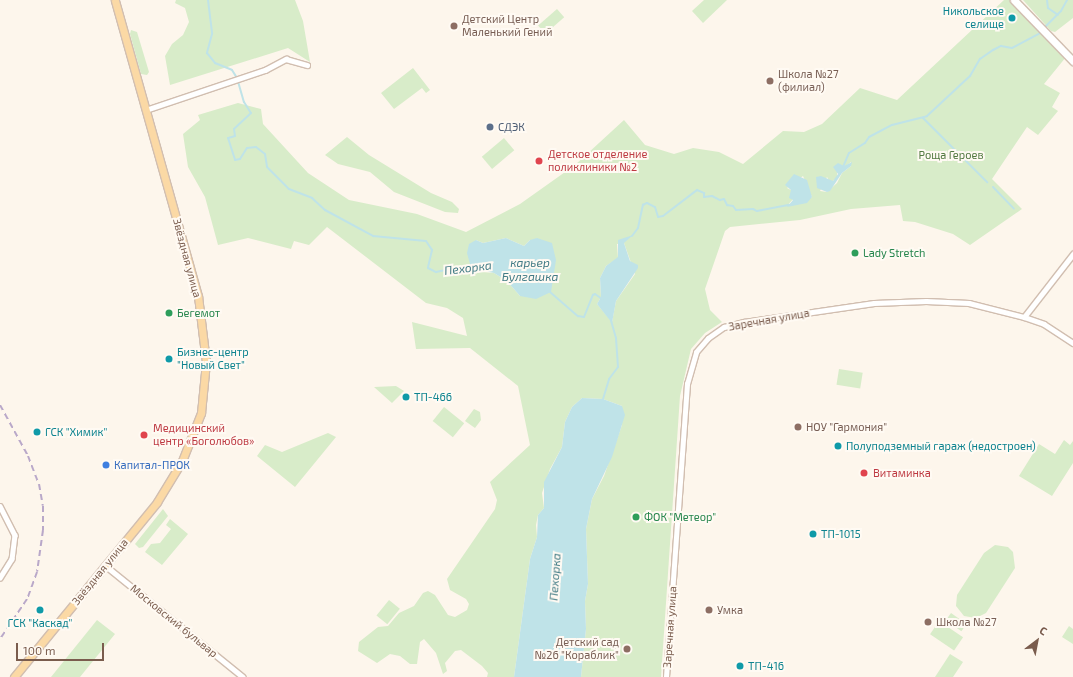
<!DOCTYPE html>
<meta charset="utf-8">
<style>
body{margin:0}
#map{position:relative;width:1073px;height:677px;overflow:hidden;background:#fdf6ec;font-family:"Exo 2",sans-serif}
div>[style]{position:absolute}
.green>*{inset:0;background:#d8ecc9;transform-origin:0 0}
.water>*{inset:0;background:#bfe3e8}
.stream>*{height:2px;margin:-1px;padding:0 1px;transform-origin:1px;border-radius:1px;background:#bfe3e8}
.roads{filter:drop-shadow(1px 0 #d1beb0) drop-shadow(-1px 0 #d1beb0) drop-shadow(0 1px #d1beb0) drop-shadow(0 -1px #d1beb0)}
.minor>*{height:4.5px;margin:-2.25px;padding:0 2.25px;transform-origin:2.25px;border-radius:2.25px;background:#fff}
.secondary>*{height:7px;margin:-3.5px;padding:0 3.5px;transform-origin:3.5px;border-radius:3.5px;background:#fff}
.primary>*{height:7px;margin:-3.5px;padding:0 3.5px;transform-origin:3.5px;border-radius:3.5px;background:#fbd9a5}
.rail>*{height:2px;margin-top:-1px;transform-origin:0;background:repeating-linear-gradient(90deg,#b9a8c9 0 6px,transparent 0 10px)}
.dots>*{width:11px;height:11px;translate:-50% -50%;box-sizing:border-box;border:2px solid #fffaf3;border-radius:50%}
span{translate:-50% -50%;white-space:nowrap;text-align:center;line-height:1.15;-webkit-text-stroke:4px #fffaf3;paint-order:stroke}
.culture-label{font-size:11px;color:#0d838f}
.right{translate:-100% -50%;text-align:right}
.left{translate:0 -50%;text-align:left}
.education-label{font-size:11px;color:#785e54}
.service-label{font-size:11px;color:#4e5e75}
.health-label{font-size:11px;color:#be3a42}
.park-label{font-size:11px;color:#537a41}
.leisure-label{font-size:11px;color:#27864d}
.street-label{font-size:11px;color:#7a5c4d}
.shop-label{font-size:11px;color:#366cbe}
.water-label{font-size:12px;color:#437c86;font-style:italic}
.north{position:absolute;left:1017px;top:621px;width:40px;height:40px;-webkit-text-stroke:3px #fffaf3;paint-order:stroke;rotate:32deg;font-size:11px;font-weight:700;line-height:16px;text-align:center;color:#7a5c4d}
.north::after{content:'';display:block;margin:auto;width:14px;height:18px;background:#7a5c4d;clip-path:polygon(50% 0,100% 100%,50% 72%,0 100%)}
.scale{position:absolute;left:16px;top:643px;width:88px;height:18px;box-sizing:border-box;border:2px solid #7a5c4d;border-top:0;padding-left:5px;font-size:12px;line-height:14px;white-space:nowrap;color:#7a5c4d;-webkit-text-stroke:3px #fffaf3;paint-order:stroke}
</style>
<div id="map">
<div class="green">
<div style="clip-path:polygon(176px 0,295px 0,303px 21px,310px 62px,288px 48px,170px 85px,165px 56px,172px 44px,183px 35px,189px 22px,185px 8px,175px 3px)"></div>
<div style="clip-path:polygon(704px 0,727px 0,703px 23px,692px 11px)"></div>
<div style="clip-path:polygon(evenodd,1004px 0,1011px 0,1066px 57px,1044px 84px,1060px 93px,1052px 107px,1058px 111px,1038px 135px,1027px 127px,992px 179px,1022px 209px,970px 245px,953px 234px,915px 222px,903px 221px,900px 205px,851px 209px,800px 220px,730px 227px,725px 231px,705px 289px,710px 310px,722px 322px,705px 333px,691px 349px,680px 396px,661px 677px,581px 677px,586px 629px,585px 601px,588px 584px,586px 529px,592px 499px,604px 476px,622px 425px,622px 406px,603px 399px,582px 398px,572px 407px,565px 422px,562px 447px,550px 469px,542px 493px,544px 508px,538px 515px,536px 525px,537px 537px,530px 559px,514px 677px,487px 677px,488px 673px,482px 666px,461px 650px,455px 651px,445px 663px,447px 671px,443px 674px,436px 653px,424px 639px,420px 642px,417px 664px,410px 664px,400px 656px,390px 654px,377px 663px,358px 651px,359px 642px,378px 627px,388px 626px,399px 613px,414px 606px,423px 593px,428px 591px,435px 595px,448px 615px,455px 617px,467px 610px,469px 604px,466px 599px,450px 590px,447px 579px,495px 509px,497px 500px,490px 482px,530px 445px,518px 386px,470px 348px,416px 349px,412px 322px,467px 336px,463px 318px,447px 308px,426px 303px,327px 227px,309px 245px,294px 241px,291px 249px,248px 238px,218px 245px,205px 197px,188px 167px,183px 134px,200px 120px,198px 115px,238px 103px,261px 109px,263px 124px,308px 173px,349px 200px,417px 214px,466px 232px,520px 204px,575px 165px,624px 120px,645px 145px,674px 154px,693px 148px,719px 152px,743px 164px,783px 131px,804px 132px,822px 124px,860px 88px,897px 100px,1004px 0,851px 162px,851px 166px,842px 173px,837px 183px,827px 192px,820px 191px,827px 177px,830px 182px,833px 181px,837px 177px,837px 173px,851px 162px,1004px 0,803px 176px,812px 197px,787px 206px,793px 199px,791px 190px,787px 188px,803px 176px,1004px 0,506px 238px,524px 246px,530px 240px,551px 292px,520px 296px,507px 281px,494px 273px,482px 272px,476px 240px,483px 243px,506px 238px,1004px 0,624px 243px,635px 274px,616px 301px,612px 322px,597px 304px,601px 297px,600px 278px,606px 266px,618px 258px,617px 244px,624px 243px)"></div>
<div style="clip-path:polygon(1023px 0,1073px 0,1073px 18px,1055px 32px,1051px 31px)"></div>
<div style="left:557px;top:9px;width:11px;height:25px;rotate:49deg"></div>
<div style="clip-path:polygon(131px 30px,137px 32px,149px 72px,147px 75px,141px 74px,130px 34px)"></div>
<div style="clip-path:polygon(413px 68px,430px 90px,426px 93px,422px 88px,394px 109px,381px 93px)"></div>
<div style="clip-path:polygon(347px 137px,369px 155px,431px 193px,452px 202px,459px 209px,458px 213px,445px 212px,394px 192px,370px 172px,338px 164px,325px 155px)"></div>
<div style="left:504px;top:138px;width:16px;height:29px;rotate:50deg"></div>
<div style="left:839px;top:369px;width:24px;height:16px;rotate:9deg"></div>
<div style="clip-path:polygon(396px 386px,404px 391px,392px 403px,374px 387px)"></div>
<div style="left:444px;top:407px;width:26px;height:18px;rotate:39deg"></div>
<div style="clip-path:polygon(474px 409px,480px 412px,481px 420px,475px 428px,465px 421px)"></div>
<div style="clip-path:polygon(328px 433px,336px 437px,295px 487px,257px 456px,265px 445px,282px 452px)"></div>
<div style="clip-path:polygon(1064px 440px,1070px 445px,1073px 441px,1073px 463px,1052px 496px,1019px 476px,1039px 444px,1055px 454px)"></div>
<div style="clip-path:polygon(163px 509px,168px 516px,143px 547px,139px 548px,135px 544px)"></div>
<div style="clip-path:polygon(170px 519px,188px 534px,162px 565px,145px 552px,151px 544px,160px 543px,171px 529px,166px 525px)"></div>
<div style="clip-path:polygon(995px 545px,1008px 547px,1013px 552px,1015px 568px,986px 613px,976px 618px,964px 616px,956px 606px,957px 595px,984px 553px)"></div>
<div style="left:389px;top:600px;width:14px;height:20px;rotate:39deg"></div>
<div style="left:951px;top:613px;width:19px;height:9px;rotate:35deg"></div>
<div style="clip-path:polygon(97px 620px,115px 634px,80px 677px,51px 677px)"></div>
<div style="left:939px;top:621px;width:29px;height:16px;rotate:34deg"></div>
<div style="clip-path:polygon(1069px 626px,1073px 629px,1073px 644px,1062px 637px)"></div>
<div style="clip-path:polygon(950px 654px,963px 662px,953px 677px,935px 677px)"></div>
</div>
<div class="water">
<div style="clip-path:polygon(852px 162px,851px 166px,842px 173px,830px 191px,827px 192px,817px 188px,816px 177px,821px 176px,833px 181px,838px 174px,833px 167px,838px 163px,844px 166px)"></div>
<div style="clip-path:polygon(794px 174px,807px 180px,812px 197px,807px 203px,787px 207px,793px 200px,789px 198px,791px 190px,785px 185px)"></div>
<div style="clip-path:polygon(633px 235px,624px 243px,630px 261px,638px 265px,638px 268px,616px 301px,612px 323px,597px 304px,601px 297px,600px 278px,606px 266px,618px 257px,618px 240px)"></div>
<div style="clip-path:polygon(506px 238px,524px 246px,530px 240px,537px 238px,552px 243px,556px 260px,551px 292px,536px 299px,520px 296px,507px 281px,494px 273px,471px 268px,467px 253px,469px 244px,476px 240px,483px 243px)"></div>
<div style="clip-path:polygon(582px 398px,603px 399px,622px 406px,625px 415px,612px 457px,592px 499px,586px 529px,588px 584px,585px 601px,586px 629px,581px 677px,514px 677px,530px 559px,537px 537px,538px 515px,544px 508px,544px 482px,562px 447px,565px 422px,572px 407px)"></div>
</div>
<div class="stream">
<div style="left:208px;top:0;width:34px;rotate:83deg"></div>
<div style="left:212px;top:34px;width:20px;rotate:105deg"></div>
<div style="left:207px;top:53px;width:13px;rotate:51deg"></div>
<div style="left:215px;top:63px;width:18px;rotate:22deg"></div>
<div style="left:232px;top:70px;width:9px;rotate:58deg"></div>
<div style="left:237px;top:78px;width:25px;rotate:74deg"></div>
<div style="left:244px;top:102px;width:13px;rotate:58deg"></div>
<div style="left:251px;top:113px;width:23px;rotate:137deg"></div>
<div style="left:234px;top:129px;width:7px;rotate:82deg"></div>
<div style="left:235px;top:136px;width:7px;rotate:164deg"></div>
<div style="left:228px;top:138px;width:23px;rotate:72deg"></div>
<div style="left:235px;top:160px;width:5px;rotate:-11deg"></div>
<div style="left:240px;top:159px;width:13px;rotate:-58deg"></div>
<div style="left:247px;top:148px;width:9px;rotate:-6deg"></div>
<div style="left:256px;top:147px;width:11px;rotate:38deg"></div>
<div style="left:265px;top:154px;width:13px;rotate:81deg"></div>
<div style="left:267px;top:167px;width:31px;rotate:45deg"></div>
<div style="left:289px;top:189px;width:25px;rotate:21deg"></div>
<div style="left:312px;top:198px;width:18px;rotate:43deg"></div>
<div style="left:325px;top:210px;width:55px;rotate:28.4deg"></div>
<div style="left:373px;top:236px;width:53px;rotate:5.4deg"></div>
<div style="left:426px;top:241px;width:11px;rotate:56deg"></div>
<div style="left:432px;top:250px;width:18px;rotate:103deg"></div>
<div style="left:428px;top:268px;width:9px;rotate:27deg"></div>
<div style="left:436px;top:272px;width:25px;rotate:-12deg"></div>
<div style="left:460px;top:267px;width:12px;rotate:5deg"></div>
<div style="left:1047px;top:0;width:8px;rotate:83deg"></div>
<div style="left:1048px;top:8px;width:12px;rotate:35deg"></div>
<div style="left:1044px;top:28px;width:24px;rotate:-45deg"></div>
<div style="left:1061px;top:11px;width:13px;rotate:-61deg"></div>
<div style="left:923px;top:118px;width:91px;rotate:45deg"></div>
<div style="left:843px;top:167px;width:15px;rotate:-67deg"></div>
<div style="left:849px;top:153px;width:19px;rotate:-32deg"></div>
<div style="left:865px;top:143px;width:7px;rotate:-56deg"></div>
<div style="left:869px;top:137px;width:26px;rotate:-28deg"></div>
<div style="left:892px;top:125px;width:36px;rotate:-14deg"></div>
<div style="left:927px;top:116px;width:59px;rotate:-42.9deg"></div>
<div style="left:970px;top:76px;width:20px;rotate:-60deg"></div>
<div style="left:980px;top:59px;width:16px;rotate:-35deg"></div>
<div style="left:993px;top:50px;width:9px;rotate:-27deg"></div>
<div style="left:1001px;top:46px;width:11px;rotate:10deg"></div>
<div style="left:1012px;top:48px;width:34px;rotate:-28deg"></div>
<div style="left:993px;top:187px;width:30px;rotate:46deg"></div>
<div style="left:632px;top:236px;width:10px;rotate:-53deg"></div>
<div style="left:638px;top:228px;width:24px;rotate:-78deg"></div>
<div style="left:643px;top:205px;width:4px;rotate:-27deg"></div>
<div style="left:647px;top:203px;width:9px;rotate:27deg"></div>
<div style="left:655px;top:207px;width:10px;rotate:73deg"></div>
<div style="left:658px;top:217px;width:5px;rotate:-11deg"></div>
<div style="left:663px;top:216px;width:43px;rotate:-37.4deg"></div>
<div style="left:697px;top:190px;width:8px;rotate:23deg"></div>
<div style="left:704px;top:193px;width:4px;rotate:90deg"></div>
<div style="left:704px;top:197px;width:8px;rotate:-7deg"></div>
<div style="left:712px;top:196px;width:9px;rotate:27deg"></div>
<div style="left:720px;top:200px;width:4px;rotate:-14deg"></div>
<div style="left:724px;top:199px;width:7px;rotate:63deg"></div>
<div style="left:727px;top:205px;width:6px;rotate:9deg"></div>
<div style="left:733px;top:206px;width:5px;rotate:53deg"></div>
<div style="left:736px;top:210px;width:17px;rotate:-3deg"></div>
<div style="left:753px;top:209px;width:4px;rotate:27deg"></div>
<div style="left:757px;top:211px;width:33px;rotate:-11deg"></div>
<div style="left:550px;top:292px;width:37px;rotate:41deg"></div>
<div style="left:578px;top:316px;width:6px;rotate:9deg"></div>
<div style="left:584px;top:317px;width:24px;rotate:-68deg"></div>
<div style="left:593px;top:295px;width:2px;rotate:-27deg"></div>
<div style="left:595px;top:294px;width:9px;rotate:36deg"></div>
<div style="left:603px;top:399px;width:21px;rotate:-73deg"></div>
<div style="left:609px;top:379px;width:15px;rotate:-53deg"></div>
<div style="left:618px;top:367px;width:29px;rotate:-94deg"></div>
<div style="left:616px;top:338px;width:18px;rotate:-106deg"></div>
</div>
<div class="roads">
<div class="minor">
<div style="left:146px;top:110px;width:126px;rotate:-18.6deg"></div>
<div style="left:265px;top:70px;width:24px;rotate:-28deg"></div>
<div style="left:286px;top:59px;width:22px;rotate:16deg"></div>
<div style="left:1024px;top:317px;width:80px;rotate:-52.1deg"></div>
<div style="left:0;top:506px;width:33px;rotate:63deg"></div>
<div style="left:15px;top:535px;width:24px;rotate:97deg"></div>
<div style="left:12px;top:559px;width:22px;rotate:122deg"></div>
<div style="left:106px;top:566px;width:176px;rotate:39deg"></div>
<div style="left:666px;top:677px;width:294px;rotate:-85.9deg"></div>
<div style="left:687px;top:384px;width:33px;rotate:-74deg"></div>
<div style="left:696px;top:352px;width:18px;rotate:-49deg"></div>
<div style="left:708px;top:338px;width:19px;rotate:-35deg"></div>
<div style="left:724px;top:327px;width:21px;rotate:-14deg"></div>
<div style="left:744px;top:322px;width:131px;rotate:-8.3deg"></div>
<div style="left:874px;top:303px;width:52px;rotate:-2.2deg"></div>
<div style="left:926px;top:301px;width:43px;rotate:2.7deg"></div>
<div style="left:969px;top:303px;width:57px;rotate:14.3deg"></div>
<div style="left:1024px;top:317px;width:21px;rotate:19deg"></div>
<div style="left:1044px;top:324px;width:35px;rotate:33deg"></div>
</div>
<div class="secondary">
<div style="left:1014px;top:0;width:85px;rotate:46deg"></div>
</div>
<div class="primary">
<div style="left:14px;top:677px;width:226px;rotate:-50.7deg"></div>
<div style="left:157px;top:502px;width:48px;rotate:-58.6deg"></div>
<div style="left:182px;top:461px;width:52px;rotate:-68.4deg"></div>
<div style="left:201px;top:413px;width:51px;rotate:-84.4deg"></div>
<div style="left:206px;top:362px;width:66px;rotate:-96.9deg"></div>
<div style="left:198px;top:296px;width:307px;rotate:-105.7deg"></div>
</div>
</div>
<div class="rail">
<div style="left:0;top:405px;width:58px;rotate:61.2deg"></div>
<div style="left:28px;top:456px;width:30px;rotate:69deg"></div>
<div style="left:39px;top:484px;width:22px;rotate:80deg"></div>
<div style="left:43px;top:506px;width:24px;rotate:90deg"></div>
<div style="left:43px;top:530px;width:42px;rotate:98.1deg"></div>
<div style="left:37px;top:572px;width:29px;rotate:110deg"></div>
<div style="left:27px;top:599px;width:48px;rotate:124deg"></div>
</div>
<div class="dots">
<div style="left:1012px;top:18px;background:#0f9aa8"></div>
<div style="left:454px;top:26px;background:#8d6e63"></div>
<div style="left:770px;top:81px;background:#8d6e63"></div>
<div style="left:490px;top:127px;background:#5c6f8a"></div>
<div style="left:539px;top:161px;background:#e0444e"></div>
<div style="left:855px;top:253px;background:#2e9e5b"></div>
<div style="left:169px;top:313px;background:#2e9e5b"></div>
<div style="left:169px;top:359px;background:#0f9aa8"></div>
<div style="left:406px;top:397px;background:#0f9aa8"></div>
<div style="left:798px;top:427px;background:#8d6e63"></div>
<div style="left:37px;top:432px;background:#0f9aa8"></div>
<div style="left:144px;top:435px;background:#e0444e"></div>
<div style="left:838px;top:446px;background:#0f9aa8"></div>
<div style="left:106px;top:465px;background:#3f7fe0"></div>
<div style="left:864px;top:473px;background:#e0444e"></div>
<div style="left:636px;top:517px;background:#2e9e5b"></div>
<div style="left:813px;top:534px;background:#0f9aa8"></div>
<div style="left:40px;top:610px;background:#0f9aa8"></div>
<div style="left:709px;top:610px;background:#8d6e63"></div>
<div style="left:928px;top:622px;background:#8d6e63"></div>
<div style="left:627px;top:649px;background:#8d6e63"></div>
<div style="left:740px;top:666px;background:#0f9aa8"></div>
</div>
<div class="culture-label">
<span class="right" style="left:1004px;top:18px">Никольское<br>селище</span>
<span class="left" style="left:177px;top:359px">Бизнес-центр<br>"Новый Свет"</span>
<span class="left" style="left:414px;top:397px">ТП-466</span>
<span class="left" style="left:45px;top:432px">ГСК "Химик"</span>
<span class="left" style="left:846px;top:446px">Полуподземный гараж (недостроен)</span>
<span class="left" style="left:821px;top:534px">ТП-1015</span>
<span style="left:40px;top:623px">ГСК "Каскад"</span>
<span class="left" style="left:748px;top:666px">ТП-416</span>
</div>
<div class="education-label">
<span class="left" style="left:462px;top:26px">Детский Центр<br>Маленький Гений</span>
<span class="left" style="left:778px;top:81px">Школа №27<br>(филиал)</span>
<span class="left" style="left:806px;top:427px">НОУ "Гармония"</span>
<span class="left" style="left:717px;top:610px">Умка</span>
<span class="left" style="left:936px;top:622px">Школа №27</span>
<span class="right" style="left:619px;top:649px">Детский сад<br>№26 "Кораблик"</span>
</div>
<div class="service-label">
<span class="left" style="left:498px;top:127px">СДЭК</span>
</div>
<div class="health-label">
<span class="left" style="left:548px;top:161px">Детское отделение<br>поликлиники №2</span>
<span class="left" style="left:153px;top:435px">Медицинский<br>центр «Боголюбов»</span>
<span class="left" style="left:873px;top:473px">Витаминка</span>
</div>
<div class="park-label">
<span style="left:951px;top:155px">Роща Героев</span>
</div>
<div class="leisure-label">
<span class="left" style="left:863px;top:253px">Lady Stretch</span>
<span class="left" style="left:177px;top:313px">Бегемот</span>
<span class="left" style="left:644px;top:517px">ФОК "Метеор"</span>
</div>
<div class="street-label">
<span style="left:187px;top:258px;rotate:75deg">Звёздная улица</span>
<span style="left:769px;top:320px;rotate:-10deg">Заречная улица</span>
<span style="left:100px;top:572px;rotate:-51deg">Звёздная улица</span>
<span style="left:174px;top:621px;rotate:39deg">Московский бульвар</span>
<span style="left:670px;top:627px;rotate:-86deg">Заречная улица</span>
</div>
<div class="shop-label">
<span class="left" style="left:114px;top:465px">Капитал-ПРОК</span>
</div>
<div class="water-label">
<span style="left:530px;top:270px">карьер<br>Булгашка</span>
<span style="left:468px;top:268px;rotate:-7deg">Пехорка</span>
<span style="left:555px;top:577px;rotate:-86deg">Пехорка</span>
</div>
<div class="north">С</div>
<div class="scale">100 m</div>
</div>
